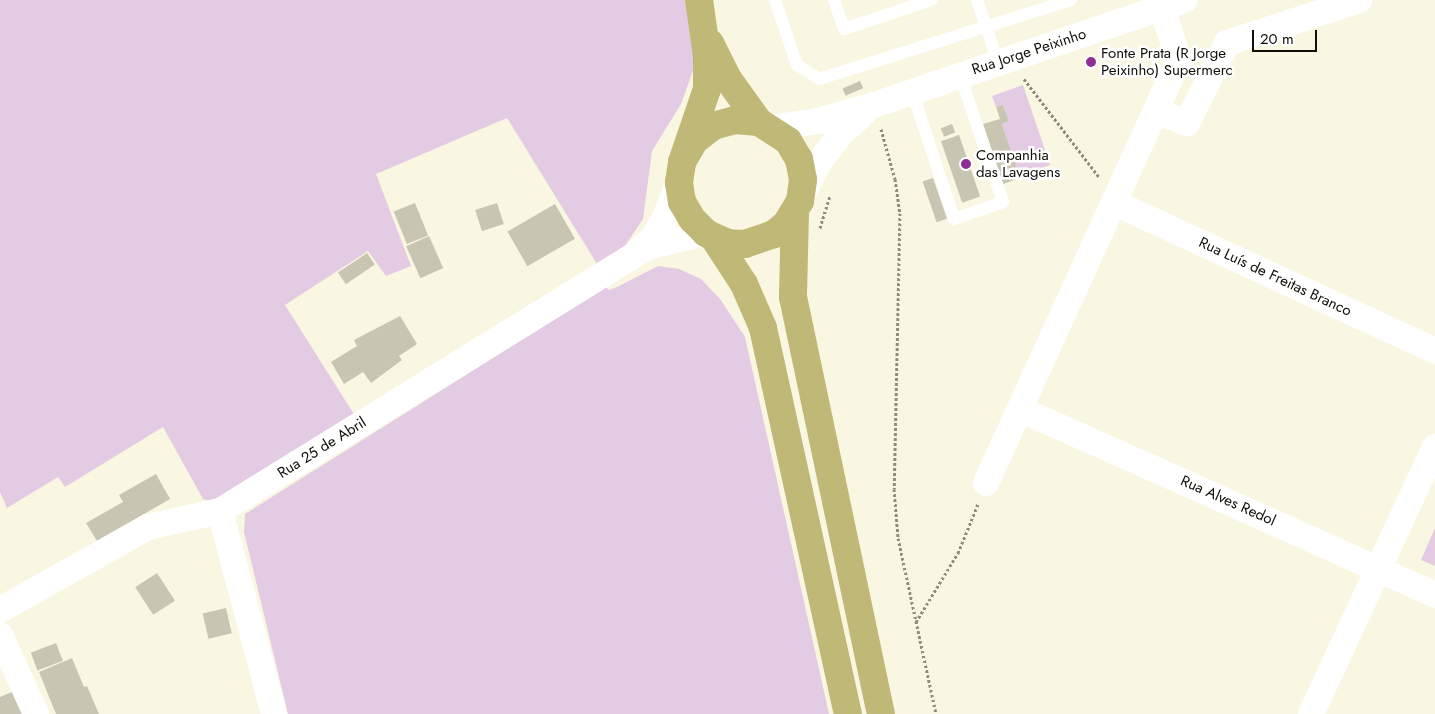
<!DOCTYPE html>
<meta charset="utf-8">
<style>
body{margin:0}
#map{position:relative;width:1435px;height:714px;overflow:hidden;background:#f9f7e2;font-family:Jost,sans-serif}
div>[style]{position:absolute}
.green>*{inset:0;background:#e2cbe3}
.building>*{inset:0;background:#c8c6b2;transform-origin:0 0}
.path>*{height:3px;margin-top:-1.5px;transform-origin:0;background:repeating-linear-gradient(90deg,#8d8c7d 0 2.5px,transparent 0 5px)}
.lane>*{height:12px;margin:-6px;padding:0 6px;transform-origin:6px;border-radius:6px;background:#fff}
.street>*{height:26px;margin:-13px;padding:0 13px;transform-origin:13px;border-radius:13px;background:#fff}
.primary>*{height:28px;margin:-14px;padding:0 14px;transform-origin:14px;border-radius:14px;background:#bfb876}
.dots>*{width:14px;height:14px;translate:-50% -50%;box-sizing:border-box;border:2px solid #fff;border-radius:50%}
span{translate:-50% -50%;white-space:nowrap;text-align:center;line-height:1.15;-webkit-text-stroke:5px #fff;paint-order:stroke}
.street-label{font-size:15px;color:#0f0e07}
.poi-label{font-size:15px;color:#0f0e07}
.left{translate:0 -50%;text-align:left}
.scale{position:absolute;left:1252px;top:30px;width:65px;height:22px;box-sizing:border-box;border:2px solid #0f0e07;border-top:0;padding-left:6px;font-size:15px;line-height:18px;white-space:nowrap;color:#0f0e07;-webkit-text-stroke:4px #fff;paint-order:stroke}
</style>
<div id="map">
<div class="green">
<div style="clip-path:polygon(0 0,685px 0,693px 38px,694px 68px,681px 104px,652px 151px,643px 219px,625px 246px,597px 264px,507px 118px,376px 174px,411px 266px,386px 276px,368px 251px,285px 305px,357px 419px,223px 504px,203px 499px,163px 427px,65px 487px,58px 477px,7px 508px,0 492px)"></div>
<div style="clip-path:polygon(1023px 85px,1050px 165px,1019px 176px,1002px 124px,1009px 121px,1003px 105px,996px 107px,992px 96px)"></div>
<div style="clip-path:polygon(658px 266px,679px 269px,701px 279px,720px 299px,745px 337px,829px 714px,288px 714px,244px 532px,245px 514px,606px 287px,609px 290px,617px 287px)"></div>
<div style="clip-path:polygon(1435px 528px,1435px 566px,1421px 560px)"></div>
</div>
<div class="building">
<div style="left:860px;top:81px;width:8px;height:19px;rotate:67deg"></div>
<div style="clip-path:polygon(1003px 105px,1009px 121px,1002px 124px,1020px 178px,1003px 184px,983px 124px,1000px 119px,996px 107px)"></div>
<div style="left:952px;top:124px;width:9px;height:12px;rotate:69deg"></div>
<div style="left:959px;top:135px;width:65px;height:19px;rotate:71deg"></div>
<div style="left:933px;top:178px;width:43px;height:11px;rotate:71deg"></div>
<div style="left:415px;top:203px;width:35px;height:23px;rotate:68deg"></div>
<div style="left:497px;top:203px;width:22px;height:23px;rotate:72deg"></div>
<div style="left:555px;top:204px;width:40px;height:55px;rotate:60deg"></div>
<div style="left:429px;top:236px;width:35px;height:25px;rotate:66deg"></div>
<div style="left:367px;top:253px;width:14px;height:35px;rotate:56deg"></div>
<div style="clip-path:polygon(400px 316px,417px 344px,399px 356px,402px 360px,371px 383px,363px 372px,344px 384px,331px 362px,357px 346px,354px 340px)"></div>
<div style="clip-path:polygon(156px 474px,170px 499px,97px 541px,86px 523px,123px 502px,119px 495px)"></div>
<div style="left:157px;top:573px;width:33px;height:26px;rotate:57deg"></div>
<div style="left:226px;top:608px;width:26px;height:24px;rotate:77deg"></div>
<div style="left:56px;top:643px;width:19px;height:27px;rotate:69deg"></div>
<div style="clip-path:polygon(72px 658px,84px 687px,87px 686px,99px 714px,56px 714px,39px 672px)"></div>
<div style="clip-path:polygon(12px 692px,22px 714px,0 714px,0 697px)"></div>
</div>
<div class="path">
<div style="left:1024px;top:79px;width:123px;rotate:52.6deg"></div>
<div style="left:881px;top:129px;width:52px;rotate:74.4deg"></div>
<div style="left:895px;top:179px;width:34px;rotate:82deg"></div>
<div style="left:900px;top:213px;width:276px;rotate:91.2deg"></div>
<div style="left:894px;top:489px;width:49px;rotate:85.3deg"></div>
<div style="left:898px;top:538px;width:180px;rotate:77.8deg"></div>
<div style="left:820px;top:228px;width:34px;rotate:-73deg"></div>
<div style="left:916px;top:622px;width:81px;rotate:-58.7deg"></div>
<div style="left:958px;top:553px;width:53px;rotate:-67.8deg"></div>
</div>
<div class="lane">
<div style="left:775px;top:0;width:69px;rotate:71.3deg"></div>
<div style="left:797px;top:65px;width:26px;rotate:32deg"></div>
<div style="left:819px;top:79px;width:264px;rotate:-17.4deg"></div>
<div style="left:834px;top:0;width:31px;rotate:71deg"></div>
<div style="left:844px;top:29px;width:92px;rotate:-18.4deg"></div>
<div style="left:977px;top:0;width:65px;rotate:71.3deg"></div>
<div style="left:912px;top:91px;width:135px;rotate:71.8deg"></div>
<div style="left:954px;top:219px;width:52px;rotate:-19.1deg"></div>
<div style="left:1003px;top:202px;width:134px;rotate:-108.7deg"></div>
</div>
<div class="street">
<div style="left:1158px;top:112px;width:31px;rotate:21deg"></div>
<div style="left:1187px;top:123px;width:89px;rotate:-63.4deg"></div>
<div style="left:1227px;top:43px;width:139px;rotate:-18deg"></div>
<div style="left:771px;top:128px;width:48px;rotate:-8.5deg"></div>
<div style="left:818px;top:121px;width:58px;rotate:-15.9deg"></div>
<div style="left:874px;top:105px;width:328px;rotate:-18.7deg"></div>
<div style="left:800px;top:200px;width:40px;rotate:-63.4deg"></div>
<div style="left:818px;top:164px;width:36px;rotate:-53deg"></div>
<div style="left:840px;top:135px;width:37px;rotate:-43deg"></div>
<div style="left:1115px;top:203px;width:353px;rotate:24.8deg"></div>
<div style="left:639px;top:250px;width:16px;rotate:-40deg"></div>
<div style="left:651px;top:240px;width:24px;rotate:-57deg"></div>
<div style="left:664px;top:220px;width:41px;rotate:-68.5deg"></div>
<div style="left:1020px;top:409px;width:455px;rotate:24.1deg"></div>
<div style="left:986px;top:483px;width:465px;rotate:-65.5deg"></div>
<div style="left:1179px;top:60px;width:55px;rotate:-108.1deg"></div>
<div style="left:220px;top:511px;width:210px;rotate:75.1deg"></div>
<div style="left:0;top:610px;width:170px;rotate:-29.3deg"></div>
<div style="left:148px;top:527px;width:74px;rotate:-12.5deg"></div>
<div style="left:220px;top:511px;width:483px;rotate:-31.7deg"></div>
<div style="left:631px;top:257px;width:22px;rotate:-30deg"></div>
<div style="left:650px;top:246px;width:57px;rotate:-13.1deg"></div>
<div style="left:0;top:635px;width:87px;rotate:65.5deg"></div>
<div style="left:1311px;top:714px;width:294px;rotate:-65.1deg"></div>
</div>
<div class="primary">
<div style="left:710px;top:43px;width:40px;rotate:63.4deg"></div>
<div style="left:728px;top:79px;width:53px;rotate:54.2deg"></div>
<div style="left:682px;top:162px;width:24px;rotate:-60deg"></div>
<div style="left:694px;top:141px;width:24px;rotate:-38deg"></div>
<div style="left:713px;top:126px;width:23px;rotate:-15deg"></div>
<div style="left:735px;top:120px;width:24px;rotate:5deg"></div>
<div style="left:759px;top:122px;width:35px;rotate:33deg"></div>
<div style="left:788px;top:141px;width:21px;rotate:59deg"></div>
<div style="left:799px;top:159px;width:21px;rotate:79deg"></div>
<div style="left:803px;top:180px;width:21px;rotate:98deg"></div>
<div style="left:800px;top:201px;width:27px;rotate:121deg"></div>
<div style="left:786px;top:224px;width:16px;rotate:140deg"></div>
<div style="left:774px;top:234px;width:31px;rotate:161deg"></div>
<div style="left:745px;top:244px;width:17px;rotate:-177deg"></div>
<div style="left:728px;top:243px;width:24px;rotate:-156deg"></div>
<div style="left:706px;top:233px;width:20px;rotate:-135deg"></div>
<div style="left:692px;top:219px;width:20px;rotate:-120deg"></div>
<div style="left:682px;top:202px;width:20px;rotate:-99deg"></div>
<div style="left:679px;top:182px;width:20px;rotate:-81deg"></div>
<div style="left:682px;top:162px;width:77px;rotate:-71.1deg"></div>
<div style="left:707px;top:89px;width:33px;rotate:-90deg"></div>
<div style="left:707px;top:56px;width:57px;rotate:-98.1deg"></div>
<div style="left:795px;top:213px;width:84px;rotate:91.4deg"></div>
<div style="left:793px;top:297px;width:426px;rotate:78.1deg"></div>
<div style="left:714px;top:238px;width:55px;rotate:56.9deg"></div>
<div style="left:744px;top:284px;width:48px;rotate:66.6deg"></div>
<div style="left:763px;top:328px;width:395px;rotate:77.6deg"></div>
</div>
<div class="dots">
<div style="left:1091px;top:62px;background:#8f2e96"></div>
<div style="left:966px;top:164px;background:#8f2e96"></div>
</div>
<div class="street-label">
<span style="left:1029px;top:52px;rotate:-18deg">Rua Jorge Peixinho</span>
<span style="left:1275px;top:277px;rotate:25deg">Rua Luís de Freitas Branco</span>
<span style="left:322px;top:448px;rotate:-32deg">Rua 25 de Abril</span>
<span style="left:1228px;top:501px;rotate:24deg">Rua Alves Redol</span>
</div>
<div class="poi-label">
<span class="left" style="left:1101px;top:62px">Fonte Prata (R Jorge<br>Peixinho) Supermerc</span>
<span class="left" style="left:976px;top:164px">Companhia<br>das Lavagens</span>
</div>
<div class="scale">20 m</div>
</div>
